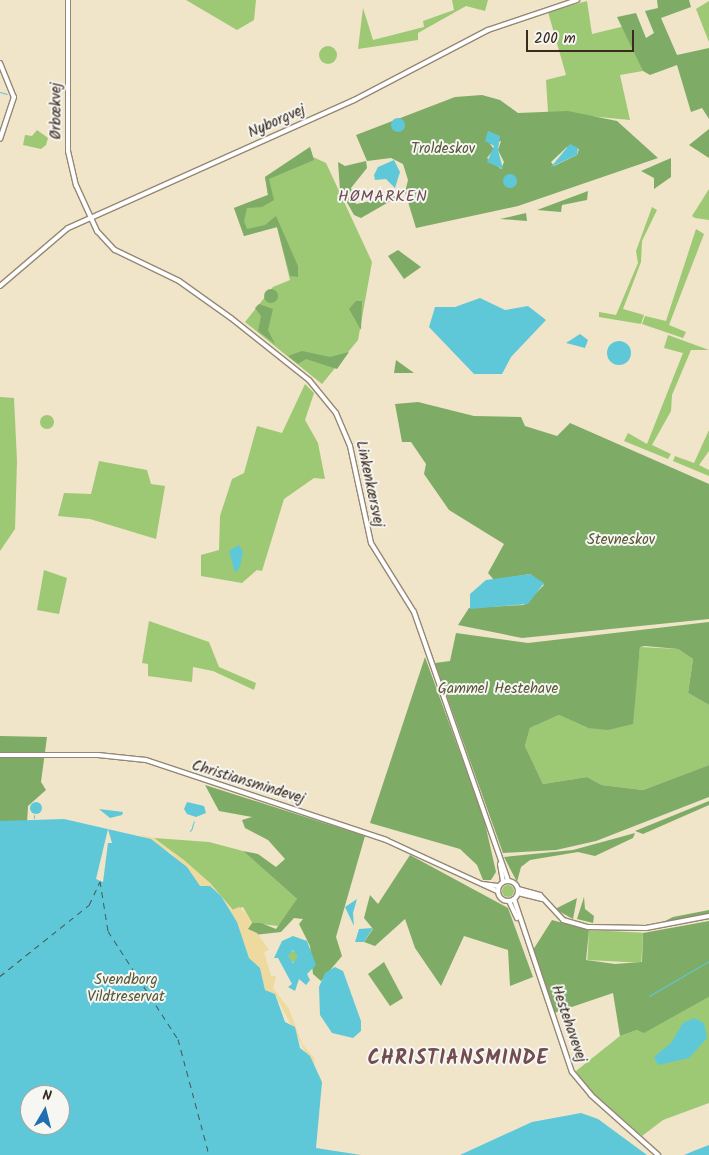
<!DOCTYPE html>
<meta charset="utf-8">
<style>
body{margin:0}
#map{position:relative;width:709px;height:1155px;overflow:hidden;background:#f0e4c9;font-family:Kalam,sans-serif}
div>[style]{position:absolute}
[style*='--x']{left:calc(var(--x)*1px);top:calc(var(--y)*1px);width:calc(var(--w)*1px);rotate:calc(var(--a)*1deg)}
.green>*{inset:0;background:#9dc874;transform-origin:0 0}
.round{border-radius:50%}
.forest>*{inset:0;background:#7eac66}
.sand>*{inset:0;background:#eeda9e}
.water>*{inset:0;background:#5ec8d9}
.pier>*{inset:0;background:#f0e4c9}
.stream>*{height:1px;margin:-0.5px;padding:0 0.5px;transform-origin:0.5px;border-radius:0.5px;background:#5ec8d9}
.ferry>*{height:1px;margin-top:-0.5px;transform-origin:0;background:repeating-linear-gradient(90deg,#465956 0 6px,transparent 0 11px)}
.roads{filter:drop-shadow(1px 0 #968774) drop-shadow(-1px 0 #968774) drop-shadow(0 1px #968774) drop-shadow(0 -1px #968774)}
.minor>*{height:4px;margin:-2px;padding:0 2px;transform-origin:2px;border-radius:2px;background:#fff}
.minor>.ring{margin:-2px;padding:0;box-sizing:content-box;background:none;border:4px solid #fff;border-radius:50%}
span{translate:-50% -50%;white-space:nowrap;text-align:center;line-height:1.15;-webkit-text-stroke:4px #f6f6f2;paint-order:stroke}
.street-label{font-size:15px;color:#3b2a1e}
.park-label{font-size:15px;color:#585938}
.neighbourhood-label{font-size:16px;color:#724c51;letter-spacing:1px}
.district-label{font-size:20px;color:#724c51;font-weight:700;letter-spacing:1px}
.north{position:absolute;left:20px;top:1085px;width:50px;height:50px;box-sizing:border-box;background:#f6f6f2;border:1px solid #aba49d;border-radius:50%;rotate:8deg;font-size:14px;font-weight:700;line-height:20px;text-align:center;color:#3b2a1e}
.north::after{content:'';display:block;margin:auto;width:18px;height:22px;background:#1f6fb2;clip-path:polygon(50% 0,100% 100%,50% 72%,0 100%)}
.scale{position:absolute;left:526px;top:30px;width:108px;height:22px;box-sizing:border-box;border:2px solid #3b2a1e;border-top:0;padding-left:6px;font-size:15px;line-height:18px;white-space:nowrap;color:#3b2a1e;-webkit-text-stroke:4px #f6f6f2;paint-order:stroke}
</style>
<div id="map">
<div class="green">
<i style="clip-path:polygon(186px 0,256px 0,254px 20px,237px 30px)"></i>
<i style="clip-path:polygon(452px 0,488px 0,485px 11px,466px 6px,418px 33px,418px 40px,358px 49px,363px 8px,373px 40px,424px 27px,423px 21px,454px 10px)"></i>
<i style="clip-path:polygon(587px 1px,592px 34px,625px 26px,643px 71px,620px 75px,630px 120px,548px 112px,546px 80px,566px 75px,548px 12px)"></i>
<i style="clip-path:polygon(709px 1px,709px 42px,696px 9px)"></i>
<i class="round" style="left:319px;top:46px;width:18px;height:18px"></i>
<i style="clip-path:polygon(37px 130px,48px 138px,46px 145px,41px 149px,23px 145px,25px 135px,32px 136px)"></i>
<i style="clip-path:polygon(310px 147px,313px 157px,326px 163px,372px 262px,358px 340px,322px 384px,245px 322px,273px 287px,290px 280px,277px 227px,244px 236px,234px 208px,268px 195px,265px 177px)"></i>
<i style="clip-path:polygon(709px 189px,709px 220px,695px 218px,692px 216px)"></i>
<i style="clip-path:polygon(652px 207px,657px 210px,642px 241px,641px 262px,623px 309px,644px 315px,641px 324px,599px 317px,599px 312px,616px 315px,638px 263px,636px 251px)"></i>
<i style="clip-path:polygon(696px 229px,704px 234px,669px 325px,686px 332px,683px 338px,642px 324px,645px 316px,666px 321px)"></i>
<i style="clip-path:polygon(668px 335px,709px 350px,691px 350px,672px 395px,671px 411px,652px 445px,671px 454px,668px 459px,624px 441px,628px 433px,647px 444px,683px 353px,664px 348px)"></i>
<i style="clip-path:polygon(305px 384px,314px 393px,305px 420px,318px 443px,325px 479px,314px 478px,284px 499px,262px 571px,257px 570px,242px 583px,201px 576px,201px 555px,219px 550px,220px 516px,232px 479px,244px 473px,257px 426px,282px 433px)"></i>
<i style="clip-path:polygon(0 397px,14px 398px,17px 461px,15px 529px,0 551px)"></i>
<i class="round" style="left:40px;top:415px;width:14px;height:14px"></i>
<i style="clip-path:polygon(709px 430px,709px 451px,699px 465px,709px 470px,709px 476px,673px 461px,675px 456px,694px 463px)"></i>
<i style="clip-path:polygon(99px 461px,147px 470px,151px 484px,165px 486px,156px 539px,90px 519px,58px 516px,64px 493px,91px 494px)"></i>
<i style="clip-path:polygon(44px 570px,67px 578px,59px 614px,37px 610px)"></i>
<i style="clip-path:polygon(149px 621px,209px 642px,219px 667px,256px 683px,254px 690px,213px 671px,193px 667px,192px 682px,148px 676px,148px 664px,142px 663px)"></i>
<i style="clip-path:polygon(640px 647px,678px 649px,693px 659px,688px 693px,709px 705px,709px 765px,643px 790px,602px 785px,587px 777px,543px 784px,525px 746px,530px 728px,559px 715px,588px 728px,632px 724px)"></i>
<i style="clip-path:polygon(154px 838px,209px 842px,243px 851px,297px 899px,294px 908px,278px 926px,252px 923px,243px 907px,233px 910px,210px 883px)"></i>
<i class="round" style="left:502px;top:885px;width:12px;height:12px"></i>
<i style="left:589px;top:930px;width:54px;height:30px;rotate:3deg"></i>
<i class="round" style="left:287.5px;top:950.5px;width:11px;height:11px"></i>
<i style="clip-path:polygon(709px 997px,709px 1103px,663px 1120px,642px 1136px,585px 1086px,576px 1071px,620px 1036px,637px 1030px,645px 1032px)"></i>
</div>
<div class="forest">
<i style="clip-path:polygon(657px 0,689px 0,691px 7px,661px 18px,677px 55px,709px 48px,709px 119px,702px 108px,691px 112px,677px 65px,650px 75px,643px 71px,617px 17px,636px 13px,646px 38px,654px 33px,645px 11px,658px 8px)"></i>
<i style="clip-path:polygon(evenodd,482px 95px,500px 100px,518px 113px,568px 111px,617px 121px,658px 158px,518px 206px,416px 228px,405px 192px,408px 180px,403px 164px,391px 158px,367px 161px,356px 135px,455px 97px,482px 95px,501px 141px,498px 150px,504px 162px,501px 169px,487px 158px,494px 149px,490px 144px,501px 141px,482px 95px,567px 147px,579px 149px,577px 155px,554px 166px,551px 162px,567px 147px)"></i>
<i style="clip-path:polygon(709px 129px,709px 158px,689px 145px)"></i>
<i style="clip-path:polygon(310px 147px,314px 160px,269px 179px,274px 200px,262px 207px,247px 208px,244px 221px,247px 229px,265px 225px,276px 216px,298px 266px,298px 277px,290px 276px,277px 227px,244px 236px,234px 208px,268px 195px,265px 177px)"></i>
<i style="clip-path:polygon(671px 158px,671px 177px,654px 189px,654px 178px,641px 171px)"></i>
<i style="clip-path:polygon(366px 161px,367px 168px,351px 188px,356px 204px,401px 195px,361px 218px,354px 215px,340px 190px,338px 162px,345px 166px)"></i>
<i style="clip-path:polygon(588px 191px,587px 200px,562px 205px,561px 212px,537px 210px)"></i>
<i style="clip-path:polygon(526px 213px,527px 221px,500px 219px)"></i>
<i style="clip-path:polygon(398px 250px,421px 267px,404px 279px,388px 256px)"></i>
<i class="round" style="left:264px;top:289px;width:14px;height:14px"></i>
<i style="clip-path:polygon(356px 301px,362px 301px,361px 330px,349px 309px)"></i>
<i style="clip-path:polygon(259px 304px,273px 309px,268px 330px,275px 344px,258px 331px,261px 316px,255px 308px)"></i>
<i style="clip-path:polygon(302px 351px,330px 357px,349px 352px,337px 369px,306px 359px,298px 364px,288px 356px)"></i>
<i style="clip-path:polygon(396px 360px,414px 373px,394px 373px)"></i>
<i style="clip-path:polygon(418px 402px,474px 416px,521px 417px,525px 426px,557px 436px,570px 423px,709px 484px,709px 619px,522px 638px,458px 625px,469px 608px,524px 605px,544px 585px,530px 574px,494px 580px,488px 573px,504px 544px,449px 510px,424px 474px,426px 464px,411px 442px,402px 442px,395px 404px)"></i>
<i style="clip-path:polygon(709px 622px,709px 705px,688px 693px,693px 659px,678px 649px,645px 646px,640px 647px,633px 724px,608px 730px,588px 728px,559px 715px,530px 728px,525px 746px,543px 784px,587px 777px,602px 785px,643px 790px,709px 765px,709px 797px,596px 841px,556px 850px,503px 853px,435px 663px,450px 661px,456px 633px,528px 643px)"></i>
<i style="clip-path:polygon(425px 657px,484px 819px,496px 872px,491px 880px,483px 880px,477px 865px,460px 849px,370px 823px)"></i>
<i style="clip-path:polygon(0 736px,47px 737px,41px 782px,46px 790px,28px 806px,27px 823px,0 821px)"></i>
<i style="clip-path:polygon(205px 785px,365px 836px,336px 937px,342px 956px,321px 981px,313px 974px,310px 946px,299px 924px,303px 919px,294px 918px,281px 932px,253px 935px,247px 929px,252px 923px,261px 923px,276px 929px,297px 899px,243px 851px,258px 854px,276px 867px,285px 859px,268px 840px,245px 828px,242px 820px,252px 817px,219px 811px)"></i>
<i style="clip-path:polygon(709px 801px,709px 805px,643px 834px,635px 831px)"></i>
<i style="clip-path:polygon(635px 833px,633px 838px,595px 856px,578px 852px,530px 860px,521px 867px,517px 882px,504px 857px,573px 850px)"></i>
<i style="clip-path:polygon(410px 855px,508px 908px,533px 977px,510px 986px,508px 950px,464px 936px,441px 986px,415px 948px,405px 919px,375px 946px,364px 942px,373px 929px,364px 918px,370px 895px,378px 904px)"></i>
<i style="clip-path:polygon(584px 897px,585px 909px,594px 916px,593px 923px,577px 919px)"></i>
<i style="clip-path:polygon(577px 898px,573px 919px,555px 909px)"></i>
<i style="clip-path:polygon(709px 910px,709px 914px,661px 923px,673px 917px)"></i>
<i style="clip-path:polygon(552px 920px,589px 930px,586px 960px,615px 964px,642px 962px,643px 933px,709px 921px,709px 997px,644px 1033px,637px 1030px,620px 1036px,613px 993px,554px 1013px,533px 950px)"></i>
<i style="clip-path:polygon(384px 962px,403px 998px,390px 1006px,368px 974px)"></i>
</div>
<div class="sand">
<i style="clip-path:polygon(140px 835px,154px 838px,184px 860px,210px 883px,232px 910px,239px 907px,247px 914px,252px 923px,248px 929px,257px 933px,269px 950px,264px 952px,271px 976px,276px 976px,273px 988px,289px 1009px,302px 1044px,314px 1058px,315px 1071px,275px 994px,265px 990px,260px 968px,249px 958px,221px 896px,200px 886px,171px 853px)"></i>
</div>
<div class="water">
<i class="round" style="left:391px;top:118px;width:14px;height:14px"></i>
<i style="clip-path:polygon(488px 131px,500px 136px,498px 150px,503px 169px,487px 162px,494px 146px,485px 141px)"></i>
<i style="clip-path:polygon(570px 144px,578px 148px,577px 155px,551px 167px)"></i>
<i style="clip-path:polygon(394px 160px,400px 172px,395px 188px,386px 179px,375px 180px,374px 175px,378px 167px)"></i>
<i class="round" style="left:503px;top:174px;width:14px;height:14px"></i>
<i style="clip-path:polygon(480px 298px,505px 310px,528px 306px,546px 320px,511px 357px,502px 374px,474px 374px,429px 327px,435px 307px,455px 307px)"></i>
<i style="clip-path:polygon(580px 334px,588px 340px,585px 348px,566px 343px)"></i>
<i class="round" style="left:607px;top:341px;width:24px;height:24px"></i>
<i style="clip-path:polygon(239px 545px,243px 552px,240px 567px,235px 573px,229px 551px)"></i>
<i style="clip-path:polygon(530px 574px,544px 583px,528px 604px,470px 609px,470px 594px,486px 580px)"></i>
<i style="clip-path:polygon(187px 802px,204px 806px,206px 813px,196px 817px,187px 814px,184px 809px)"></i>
<i class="round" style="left:30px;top:802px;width:12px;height:12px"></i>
<i style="clip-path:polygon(99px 809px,123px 812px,122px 815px,110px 818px)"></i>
<i style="clip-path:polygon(evenodd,64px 819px,151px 839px,187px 867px,200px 886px,210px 886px,221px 896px,237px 922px,249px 958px,260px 968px,265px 990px,275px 994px,285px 1022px,295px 1027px,300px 1048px,310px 1056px,322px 1082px,316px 1148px,361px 1155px,0 1155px,0 821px,64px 819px,30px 1095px,60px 1095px,60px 1125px,30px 1125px,30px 1095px)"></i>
<i style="clip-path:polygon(357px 899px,353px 913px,354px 926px,345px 907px)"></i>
<i style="clip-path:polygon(373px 928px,364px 942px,355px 942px,359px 929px)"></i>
<i style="clip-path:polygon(evenodd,293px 936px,307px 941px,316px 965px,307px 974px,310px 980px,306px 985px,299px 979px,295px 991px,288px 987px,292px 984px,278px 958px,274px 958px,282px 941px,293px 936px,293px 950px,298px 957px,293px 963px,288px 956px,293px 950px)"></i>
<i style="clip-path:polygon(335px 967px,343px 971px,361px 1021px,361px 1031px,353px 1038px,332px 1033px,320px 1015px,319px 987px,325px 973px)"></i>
<i style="clip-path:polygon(694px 1018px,704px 1023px,707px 1038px,689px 1058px,658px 1065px,654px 1057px,671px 1043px,683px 1023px)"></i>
<i style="clip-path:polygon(581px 1113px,598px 1119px,647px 1155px,460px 1155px,532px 1122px)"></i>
<i style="clip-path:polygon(709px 1145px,709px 1155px,684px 1155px,696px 1150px)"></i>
</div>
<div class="pier">
<i style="clip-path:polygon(108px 829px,112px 843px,108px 843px,103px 882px,96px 879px)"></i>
</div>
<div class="stream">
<i style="--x:0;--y:92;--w:7;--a:16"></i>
<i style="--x:34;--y:818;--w:3;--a:-90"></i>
<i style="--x:192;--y:827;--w:6;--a:-72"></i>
<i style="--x:190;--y:831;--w:4;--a:-56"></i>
<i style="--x:649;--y:996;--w:69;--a:-30.3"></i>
</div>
<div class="ferry">
<i style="--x:0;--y:976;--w:114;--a:-38.6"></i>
<i style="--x:89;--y:905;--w:26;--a:-65"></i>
<i style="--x:100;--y:881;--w:51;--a:80.9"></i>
<i style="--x:108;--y:931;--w:129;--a:57.1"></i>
<i style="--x:178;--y:1039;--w:120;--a:75"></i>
</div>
<div class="roads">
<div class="minor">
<i style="--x:68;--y:0;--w:151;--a:90"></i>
<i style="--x:68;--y:151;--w:35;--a:77"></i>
<i style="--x:76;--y:185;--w:51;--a:65.5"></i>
<i style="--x:97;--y:231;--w:26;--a:47"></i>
<i style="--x:115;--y:250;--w:71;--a:25.8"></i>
<i style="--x:179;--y:281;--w:64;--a:35.4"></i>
<i style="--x:231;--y:318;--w:100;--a:38.5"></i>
<i style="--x:309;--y:380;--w:43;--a:50.7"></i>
<i style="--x:336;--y:413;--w:36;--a:67"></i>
<i style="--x:350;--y:446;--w:99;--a:77.8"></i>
<i style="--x:371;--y:543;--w:81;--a:58.1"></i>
<i style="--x:414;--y:612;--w:284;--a:70.7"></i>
<i style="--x:0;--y:63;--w:37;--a:68"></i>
<i style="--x:14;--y:97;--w:44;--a:108.4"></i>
<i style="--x:0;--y:286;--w:89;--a:-40.5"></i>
<i style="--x:68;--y:228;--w:313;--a:-24.1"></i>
<i style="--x:354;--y:100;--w:151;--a:-27.6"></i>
<i style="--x:488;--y:30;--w:94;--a:-18.6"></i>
<i style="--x:0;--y:755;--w:98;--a:0"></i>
<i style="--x:98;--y:755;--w:48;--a:5.9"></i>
<i style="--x:146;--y:760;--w:253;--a:18.4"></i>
<i style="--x:386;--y:840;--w:122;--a:24.7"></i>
<i style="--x:500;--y:864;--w:17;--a:80"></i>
<i class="ring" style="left:498px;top:881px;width:16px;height:16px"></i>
<i style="--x:482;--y:884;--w:16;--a:7"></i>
<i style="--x:518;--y:889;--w:23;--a:15"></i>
<i style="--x:540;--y:895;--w:34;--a:47"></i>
<i style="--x:563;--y:920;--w:26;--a:16"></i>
<i style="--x:588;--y:927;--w:58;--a:1"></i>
<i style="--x:646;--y:928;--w:64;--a:-10.8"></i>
<i style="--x:518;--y:893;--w:25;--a:14"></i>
<i style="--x:514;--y:899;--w:182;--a:71.5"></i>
<i style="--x:572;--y:1072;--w:30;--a:50"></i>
<i style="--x:591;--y:1095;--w:90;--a:41.8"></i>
<i style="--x:509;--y:901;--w:19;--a:65"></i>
</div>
</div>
<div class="street-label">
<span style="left:57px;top:111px;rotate:-90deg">Ørbækvej</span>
<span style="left:277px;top:122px;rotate:-24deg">Nyborgvej</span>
<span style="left:369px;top:484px;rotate:78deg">Linkenkærsvej</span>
<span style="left:248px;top:783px;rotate:17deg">Christiansmindevej</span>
<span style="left:568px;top:1024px;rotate:71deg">Hestehavevej</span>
</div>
<div class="park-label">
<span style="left:443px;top:150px">Troldeskov</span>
<span style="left:621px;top:541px">Stevneskov</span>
<span style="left:498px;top:690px">Gammel Hestehave</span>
<span style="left:126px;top:989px">Svendborg<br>Vildtreservat</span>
</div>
<div class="neighbourhood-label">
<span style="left:383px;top:197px">HØMARKEN</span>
</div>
<div class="district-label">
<span style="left:458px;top:1059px">CHRISTIANSMINDE</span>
</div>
<div class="north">N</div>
<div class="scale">200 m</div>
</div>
